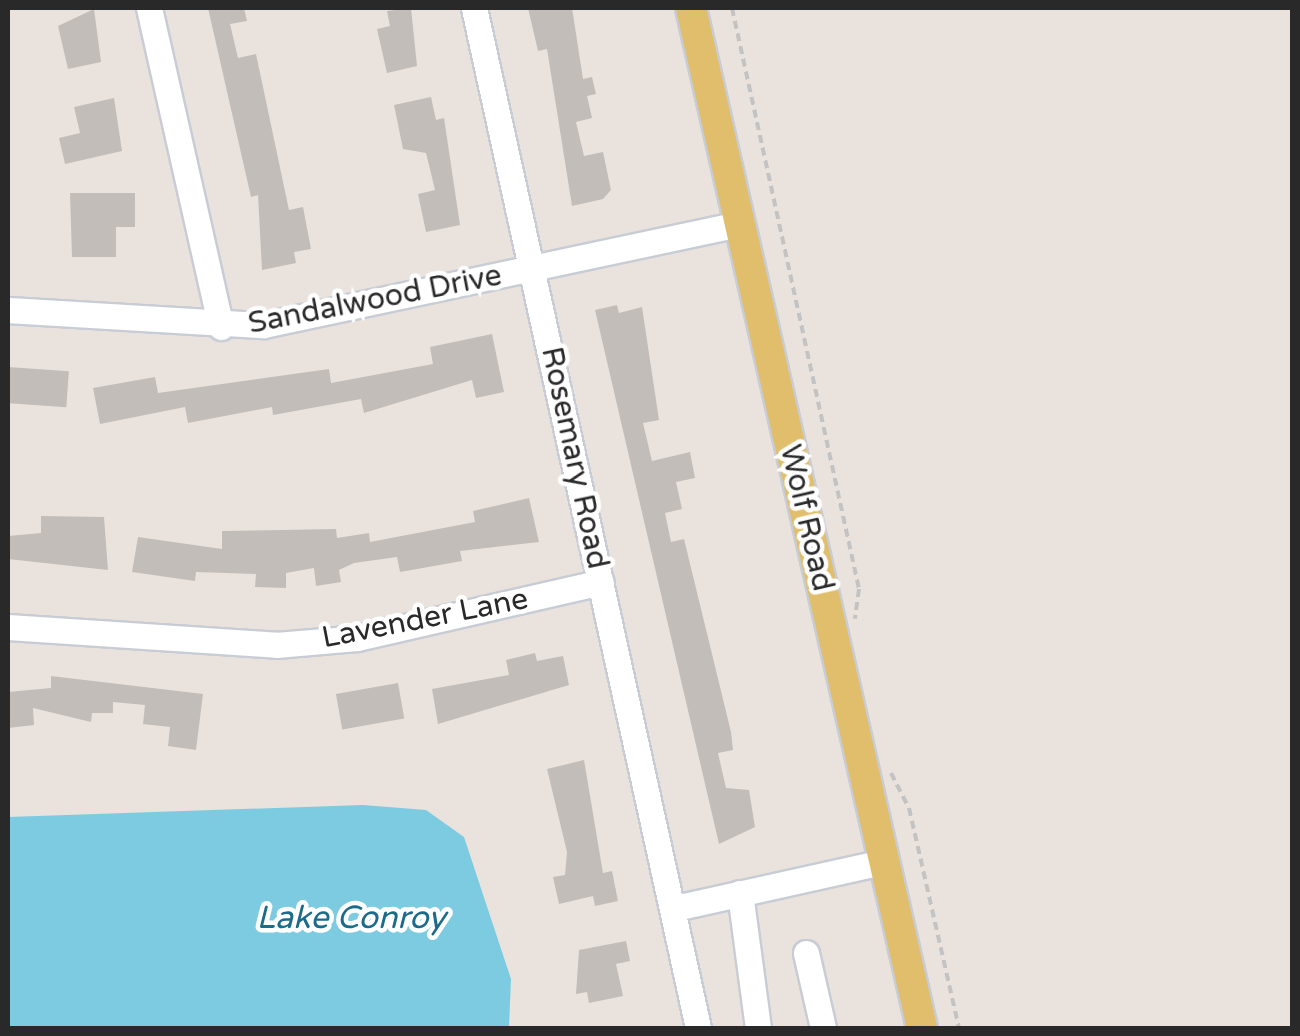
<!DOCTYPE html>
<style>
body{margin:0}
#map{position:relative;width:1300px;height:1036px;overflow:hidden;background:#eae3dd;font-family:"Varela Round",sans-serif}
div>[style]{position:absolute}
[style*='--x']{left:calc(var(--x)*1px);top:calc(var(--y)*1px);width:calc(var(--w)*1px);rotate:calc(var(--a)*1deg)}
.water>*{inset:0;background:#7ccbe0}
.building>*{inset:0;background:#c2bdb9;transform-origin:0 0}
.path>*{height:4px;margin-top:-2px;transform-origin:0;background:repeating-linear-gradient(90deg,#c3c3c3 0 8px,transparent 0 13px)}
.roads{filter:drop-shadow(2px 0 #c8ccd5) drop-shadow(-2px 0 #c8ccd5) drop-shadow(0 2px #c8ccd5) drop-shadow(0 -2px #c8ccd5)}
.minor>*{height:25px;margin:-12.5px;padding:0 12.5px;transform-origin:12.5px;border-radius:12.5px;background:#fff}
.major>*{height:30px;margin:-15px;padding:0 15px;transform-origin:15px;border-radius:15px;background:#e0be6c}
span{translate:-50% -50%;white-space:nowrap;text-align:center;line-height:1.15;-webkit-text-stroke:9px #fff;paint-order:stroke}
.street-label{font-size:30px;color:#292929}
.water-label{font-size:32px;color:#1d6b8a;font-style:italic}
.frame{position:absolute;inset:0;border:10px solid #292929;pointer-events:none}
</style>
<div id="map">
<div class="water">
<i style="clip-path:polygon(363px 805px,426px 810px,464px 837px,511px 979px,509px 1028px,8px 1028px,8px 817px)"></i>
</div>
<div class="building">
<i style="clip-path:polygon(208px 8px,244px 8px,247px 21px,230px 24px,238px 58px,256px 54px,289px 210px,303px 207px,311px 249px,294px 252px,296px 263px,262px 270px,258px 195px,251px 197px)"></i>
<i style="clip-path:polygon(411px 8px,417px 66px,387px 73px,377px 29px,390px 26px,387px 11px)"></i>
<i style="clip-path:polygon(528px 8px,572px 8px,583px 79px,592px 77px,596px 94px,587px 96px,592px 118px,576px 122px,584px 156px,603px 152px,611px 190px,603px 199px,572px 206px,547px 49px,538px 51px)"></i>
<i style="clip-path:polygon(94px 9px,101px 62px,68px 69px,58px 26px)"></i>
<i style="clip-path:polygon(431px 97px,436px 120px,444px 118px,460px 225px,426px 232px,418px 194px,435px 190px,426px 153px,403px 149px,394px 105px)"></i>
<i style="clip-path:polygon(114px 98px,122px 151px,65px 164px,59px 138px,80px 133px,74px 107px)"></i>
<i style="clip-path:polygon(70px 193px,135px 193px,135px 227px,116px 227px,116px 257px,72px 257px)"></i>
<i style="clip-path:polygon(617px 305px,619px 313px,642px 307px,659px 420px,643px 423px,652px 461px,690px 452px,695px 478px,676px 482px,682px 509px,665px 513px,671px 542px,684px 539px,731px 732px,733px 750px,718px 753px,726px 788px,749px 790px,755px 827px,719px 844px,595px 310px)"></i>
<i style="clip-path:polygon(492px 334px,504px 392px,476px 398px,472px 380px,364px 413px,361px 399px,273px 415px,272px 407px,188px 423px,185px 407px,100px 424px,93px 388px,155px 377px,158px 393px,329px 369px,331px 383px,433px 364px,430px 347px)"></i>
<i style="left:8px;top:367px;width:61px;height:36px;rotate:4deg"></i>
<i style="clip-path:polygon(529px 498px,539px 542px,460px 551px,462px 561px,400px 572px,397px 557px,354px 563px,339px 570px,341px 582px,316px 586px,314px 568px,286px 573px,286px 588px,255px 587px,256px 574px,196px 572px,195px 581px,132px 572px,138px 537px,222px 549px,222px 531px,336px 529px,337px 538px,369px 533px,370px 542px,475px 522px,473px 511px)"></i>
<i style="clip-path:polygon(41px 516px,104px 517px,108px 570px,8px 559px,8px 536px,41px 533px)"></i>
<i style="clip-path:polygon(535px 653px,537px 661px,563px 656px,569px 685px,438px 724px,432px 689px,509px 675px,506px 660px)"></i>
<i style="clip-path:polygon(51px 676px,203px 694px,196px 750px,168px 746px,170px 727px,143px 724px,145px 705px,113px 702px,113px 713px,92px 713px,91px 722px,33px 708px,34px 725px,8px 728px,8px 692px,51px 688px)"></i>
<i style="left:398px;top:683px;width:36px;height:63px;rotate:80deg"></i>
<i style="clip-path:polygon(584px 760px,603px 873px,612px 871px,618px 901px,595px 906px,593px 896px,559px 904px,553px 877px,565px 875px,567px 852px,547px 769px)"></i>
<i style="clip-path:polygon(626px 941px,630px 961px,616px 964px,623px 996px,589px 1003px,587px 992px,576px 994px,579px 950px)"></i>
</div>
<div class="path">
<i style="--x:732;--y:8;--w:595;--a:77.67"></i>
<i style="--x:859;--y:589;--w:30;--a:98"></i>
<i style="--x:891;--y:773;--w:39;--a:63"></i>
<i style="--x:909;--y:808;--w:226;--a:77.2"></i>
</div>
<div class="roads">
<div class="minor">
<i style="--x:149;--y:8;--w:327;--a:77.3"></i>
<i style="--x:474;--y:8;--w:1044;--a:77.61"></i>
<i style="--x:8;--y:310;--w:256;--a:3.4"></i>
<i style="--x:264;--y:325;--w:485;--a:-12"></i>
<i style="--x:8;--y:627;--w:269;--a:3.8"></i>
<i style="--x:276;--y:645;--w:81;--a:-4.9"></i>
<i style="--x:357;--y:638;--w:250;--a:-12.9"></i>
<i style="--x:740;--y:893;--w:136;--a:82.4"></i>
<i style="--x:675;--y:908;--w:213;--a:-12.5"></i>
<i style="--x:806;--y:953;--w:77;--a:77.2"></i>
</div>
<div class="major">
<i style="--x:691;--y:8;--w:1046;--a:77.24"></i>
</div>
</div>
<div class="street-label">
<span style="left:375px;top:300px;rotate:-11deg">Sandalwood Drive</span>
<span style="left:574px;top:458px;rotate:78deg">Rosemary Road</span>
<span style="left:806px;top:518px;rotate:77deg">Wolf Road</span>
<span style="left:425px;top:619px;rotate:-11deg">Lavender Lane</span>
</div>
<div class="water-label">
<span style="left:351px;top:918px">Lake Conroy</span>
</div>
<div class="frame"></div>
</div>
